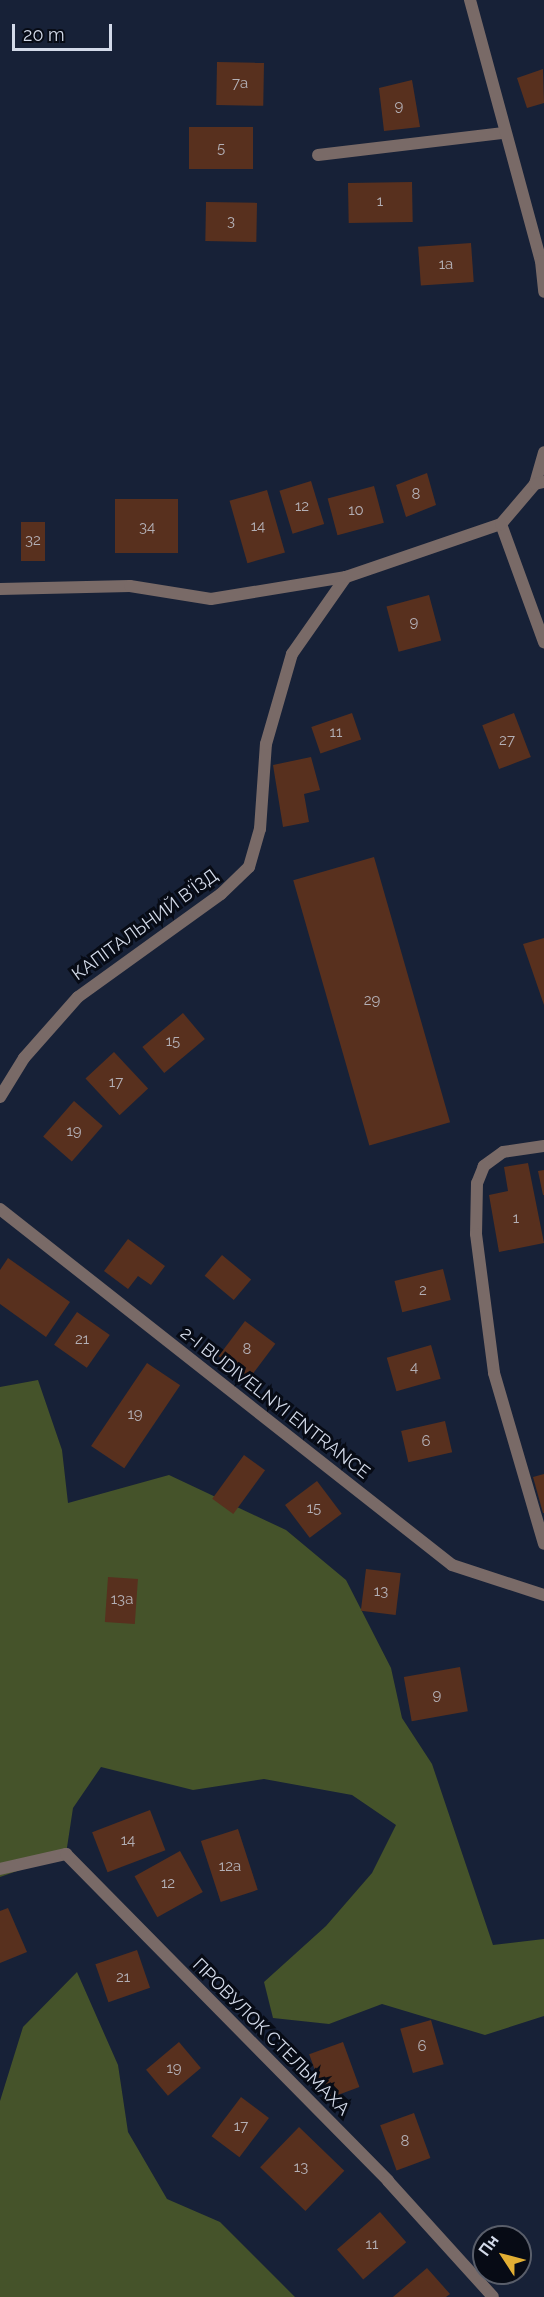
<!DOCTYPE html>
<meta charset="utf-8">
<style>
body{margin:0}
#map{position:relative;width:544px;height:2297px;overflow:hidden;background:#172137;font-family:Raleway,sans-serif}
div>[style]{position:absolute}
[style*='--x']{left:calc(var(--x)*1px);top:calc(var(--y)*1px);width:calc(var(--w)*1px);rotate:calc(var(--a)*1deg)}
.forest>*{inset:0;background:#45532a}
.building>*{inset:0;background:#58301e;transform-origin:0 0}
.service>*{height:12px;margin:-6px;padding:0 6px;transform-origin:6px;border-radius:6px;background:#796a67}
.minor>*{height:12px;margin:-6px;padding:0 6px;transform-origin:6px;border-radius:6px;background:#796a67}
span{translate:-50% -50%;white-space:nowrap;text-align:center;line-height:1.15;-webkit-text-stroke:6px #070b15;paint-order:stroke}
.number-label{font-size:15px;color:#b4b0b6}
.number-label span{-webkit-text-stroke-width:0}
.street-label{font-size:18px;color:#d3dae9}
.north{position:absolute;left:472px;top:2225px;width:60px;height:60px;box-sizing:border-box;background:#070b15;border:2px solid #595e6a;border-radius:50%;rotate:306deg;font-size:16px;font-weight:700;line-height:24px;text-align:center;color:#d3dae9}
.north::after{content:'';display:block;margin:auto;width:21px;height:27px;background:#e2af34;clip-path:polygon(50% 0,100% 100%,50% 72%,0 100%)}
.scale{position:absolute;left:12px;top:24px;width:100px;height:27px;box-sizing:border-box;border:3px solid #d3dae9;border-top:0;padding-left:8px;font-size:18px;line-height:21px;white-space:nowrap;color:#d3dae9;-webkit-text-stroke:4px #070b15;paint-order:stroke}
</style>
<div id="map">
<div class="forest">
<i style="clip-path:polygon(38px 1380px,62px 1450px,68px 1503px,169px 1475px,286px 1530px,346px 1580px,391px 1668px,402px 1718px,432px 1764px,493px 1945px,544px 1939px,544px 2016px,485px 2035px,382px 2004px,329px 2024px,273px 2018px,264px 1982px,326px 1926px,372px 1873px,396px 1825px,352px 1795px,264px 1779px,193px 1790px,101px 1767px,73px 1808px,66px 1854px,0 1877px,0 1387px)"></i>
<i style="clip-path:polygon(77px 1972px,118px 2065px,128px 2132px,167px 2199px,220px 2222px,295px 2297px,0 2297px,0 2101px,23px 2027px)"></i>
</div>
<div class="building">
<i style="left:217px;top:62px;width:47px;height:43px;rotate:1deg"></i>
<i style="clip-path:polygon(543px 69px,544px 103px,527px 108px,517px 78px)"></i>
<i style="clip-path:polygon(412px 80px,420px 127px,384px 131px,379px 88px)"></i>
<i style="left:253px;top:127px;width:42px;height:64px;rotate:90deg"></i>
<i style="left:412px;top:182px;width:40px;height:64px;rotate:89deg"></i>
<i style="left:206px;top:202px;width:51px;height:39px;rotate:1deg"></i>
<i style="left:471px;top:243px;width:39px;height:53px;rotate:86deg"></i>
<i style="clip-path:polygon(427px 473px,436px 505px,406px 517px,396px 485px)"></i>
<i style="left:311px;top:481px;width:45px;height:33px;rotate:73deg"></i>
<i style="left:374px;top:486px;width:38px;height:48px;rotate:75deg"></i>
<i style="left:267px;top:490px;width:65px;height:39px;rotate:74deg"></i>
<i style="left:178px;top:499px;width:54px;height:63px;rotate:90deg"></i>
<i style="left:21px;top:522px;width:24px;height:39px"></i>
<i style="left:429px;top:595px;width:47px;height:44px;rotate:75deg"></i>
<i style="left:352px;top:713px;width:28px;height:43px;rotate:71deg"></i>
<i style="left:514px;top:713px;width:47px;height:34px;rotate:69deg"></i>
<i style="clip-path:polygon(311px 757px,320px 790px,304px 794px,309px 822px,283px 827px,273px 765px)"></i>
<i style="left:374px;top:857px;width:276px;height:84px;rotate:74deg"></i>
<i style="clip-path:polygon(544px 938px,544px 1005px,523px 944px)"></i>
<i style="left:183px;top:1013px;width:34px;height:53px;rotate:50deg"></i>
<i style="left:114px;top:1052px;width:50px;height:39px;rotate:47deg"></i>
<i style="left:74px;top:1101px;width:38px;height:47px;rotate:41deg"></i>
<i style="clip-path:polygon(528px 1163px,544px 1243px,499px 1252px,489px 1195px,508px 1191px,504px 1167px)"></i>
<i style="clip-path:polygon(544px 1170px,544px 1195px,543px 1195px,538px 1171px)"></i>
<i style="clip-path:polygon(128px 1239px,165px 1266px,151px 1285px,138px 1276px,128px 1289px,104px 1271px)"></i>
<i style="left:222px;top:1255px;width:38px;height:27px;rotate:40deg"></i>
<i style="clip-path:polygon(8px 1258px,70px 1302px,46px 1337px,0 1304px,0 1270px)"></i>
<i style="left:443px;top:1269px;width:32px;height:50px;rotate:76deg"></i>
<i style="left:77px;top:1312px;width:40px;height:40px;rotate:35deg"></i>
<i style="left:245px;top:1321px;width:38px;height:44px;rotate:37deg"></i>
<i style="left:431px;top:1345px;width:35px;height:46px;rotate:74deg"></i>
<i style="left:147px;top:1363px;width:40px;height:100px;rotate:34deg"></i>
<i style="left:445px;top:1421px;width:32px;height:45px;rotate:77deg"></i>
<i style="left:244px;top:1455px;width:26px;height:54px;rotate:36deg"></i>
<i style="clip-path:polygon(544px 1474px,544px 1513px,543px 1513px,533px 1477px)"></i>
<i style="left:317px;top:1481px;width:41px;height:40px;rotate:53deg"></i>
<i style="left:366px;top:1569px;width:35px;height:42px;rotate:7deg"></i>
<i style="left:108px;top:1577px;width:30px;height:45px;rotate:4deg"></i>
<i style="left:460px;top:1667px;width:45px;height:57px;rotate:80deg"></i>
<i style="left:150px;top:1810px;width:43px;height:62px;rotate:69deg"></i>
<i style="left:238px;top:1829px;width:64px;height:39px;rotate:72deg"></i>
<i style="left:180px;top:1851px;width:47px;height:52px;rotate:61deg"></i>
<i style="clip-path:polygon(8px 1908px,27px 1952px,0 1963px,0 1911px)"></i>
<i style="left:137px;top:1950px;width:40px;height:44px;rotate:71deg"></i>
<i style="left:431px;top:2020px;width:46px;height:32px;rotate:74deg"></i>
<i style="left:179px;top:2042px;width:34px;height:43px;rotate:50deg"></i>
<i style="left:343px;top:2042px;width:48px;height:36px;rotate:70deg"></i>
<i style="left:241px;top:2097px;width:35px;height:49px;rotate:37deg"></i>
<i style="left:414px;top:2113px;width:48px;height:36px;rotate:70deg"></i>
<i style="left:299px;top:2127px;width:63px;height:56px;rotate:44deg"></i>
<i style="left:380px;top:2212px;width:40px;height:57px;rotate:49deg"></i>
<i style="clip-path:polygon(427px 2268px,450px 2294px,446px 2297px,393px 2297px)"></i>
</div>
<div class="service">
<i style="--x:318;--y:155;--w:185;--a:-6.8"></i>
</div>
<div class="minor">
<i style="--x:470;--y:0;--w:270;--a:74.8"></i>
<i style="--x:541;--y:261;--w:31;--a:84"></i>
<i style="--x:535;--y:484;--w:33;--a:-74"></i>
<i style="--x:501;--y:524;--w:126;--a:70"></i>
<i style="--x:0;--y:589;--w:130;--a:-1.3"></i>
<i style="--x:130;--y:586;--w:82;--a:9.1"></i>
<i style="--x:211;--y:599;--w:137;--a:-9.3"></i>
<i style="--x:0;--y:1097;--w:46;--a:-58.4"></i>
<i style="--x:24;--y:1058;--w:81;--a:-48.5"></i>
<i style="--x:78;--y:997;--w:176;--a:-35.8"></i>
<i style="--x:221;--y:894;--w:39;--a:-44"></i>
<i style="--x:249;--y:867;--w:40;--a:-74"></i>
<i style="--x:260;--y:829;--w:85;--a:-86"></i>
<i style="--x:266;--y:744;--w:94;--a:-73.9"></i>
<i style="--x:292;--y:654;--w:94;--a:-55"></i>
<i style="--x:346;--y:577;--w:164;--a:-18.9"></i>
<i style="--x:501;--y:524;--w:52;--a:-49.6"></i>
<i style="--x:535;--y:484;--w:9;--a:-13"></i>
<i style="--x:544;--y:1146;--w:41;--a:171.7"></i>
<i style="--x:503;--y:1152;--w:24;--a:144"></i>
<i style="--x:484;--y:1166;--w:18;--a:112"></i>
<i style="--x:477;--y:1183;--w:51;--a:91.1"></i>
<i style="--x:476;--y:1234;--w:140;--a:82.6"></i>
<i style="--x:494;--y:1373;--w:178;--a:73.7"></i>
<i style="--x:0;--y:1209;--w:575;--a:38.22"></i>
<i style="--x:452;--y:1565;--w:97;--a:18.1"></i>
<i style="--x:0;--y:1869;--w:68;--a:-12.8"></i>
<i style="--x:66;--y:1854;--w:459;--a:45.4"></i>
<i style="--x:388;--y:2181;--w:156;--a:47.8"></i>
</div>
<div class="number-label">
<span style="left:240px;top:84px">7а</span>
<span style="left:399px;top:107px">9</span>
<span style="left:221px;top:149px">5</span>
<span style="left:380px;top:202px">1</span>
<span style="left:231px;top:222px">3</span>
<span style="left:446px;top:265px">1а</span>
<span style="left:416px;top:495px">8</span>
<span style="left:302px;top:507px">12</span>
<span style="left:356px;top:511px">10</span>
<span style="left:258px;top:527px">14</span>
<span style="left:147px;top:528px">34</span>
<span style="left:33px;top:541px">32</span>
<span style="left:414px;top:623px">9</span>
<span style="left:336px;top:733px">11</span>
<span style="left:507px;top:741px">27</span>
<span style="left:372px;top:1001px">29</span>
<span style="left:173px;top:1042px">15</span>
<span style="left:116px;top:1083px">17</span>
<span style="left:74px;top:1132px">19</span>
<span style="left:516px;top:1219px">1</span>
<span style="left:423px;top:1291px">2</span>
<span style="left:82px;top:1340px">21</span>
<span style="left:247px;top:1350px">8</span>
<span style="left:414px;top:1368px">4</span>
<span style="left:135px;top:1415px">19</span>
<span style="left:426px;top:1442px">6</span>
<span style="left:314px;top:1509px">15</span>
<span style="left:381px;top:1592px">13</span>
<span style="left:122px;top:1600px">13а</span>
<span style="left:437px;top:1696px">9</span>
<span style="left:128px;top:1841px">14</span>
<span style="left:230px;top:1867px">12а</span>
<span style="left:168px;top:1884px">12</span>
<span style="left:123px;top:1978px">21</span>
<span style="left:422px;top:2047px">6</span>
<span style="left:174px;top:2069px">19</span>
<span style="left:241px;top:2127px">17</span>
<span style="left:405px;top:2142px">8</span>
<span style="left:301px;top:2168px">13</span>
<span style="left:372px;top:2245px">11</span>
</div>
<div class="street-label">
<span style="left:145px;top:925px;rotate:-36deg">КАПІТАЛЬНИЙ В'ЇЗД</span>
<span style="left:275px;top:1403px;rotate:38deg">2-I BUDIVELNYI ENTRANCE</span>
<span style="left:271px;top:2037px;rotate:45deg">ПРОВУЛОК СТЕЛЬМАХА</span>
</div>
<div class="north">Пн</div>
<div class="scale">20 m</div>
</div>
